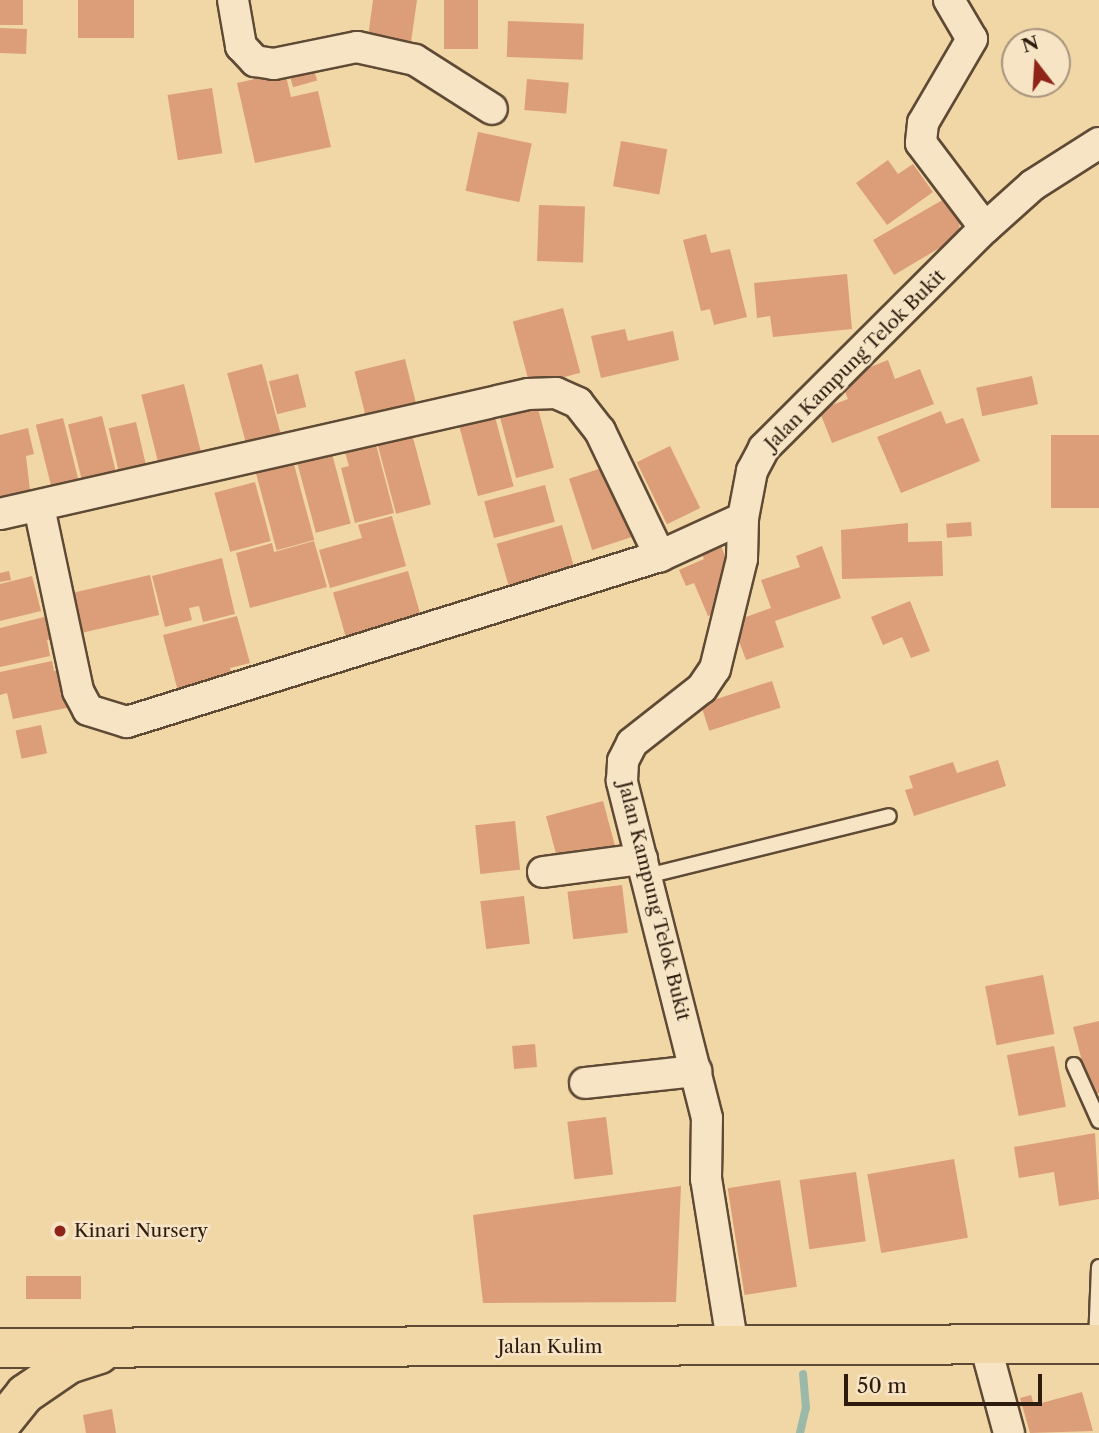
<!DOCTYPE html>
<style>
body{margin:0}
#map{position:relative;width:1099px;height:1433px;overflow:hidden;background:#f1d6a6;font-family:"Libre Caslon Text",serif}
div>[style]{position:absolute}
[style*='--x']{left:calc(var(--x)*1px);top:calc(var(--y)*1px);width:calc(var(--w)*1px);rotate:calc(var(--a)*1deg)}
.stream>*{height:8px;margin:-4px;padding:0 4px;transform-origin:4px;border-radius:4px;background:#9bb9a8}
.building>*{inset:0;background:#dc9e79;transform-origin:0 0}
.roads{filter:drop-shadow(2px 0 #5f4a35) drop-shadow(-2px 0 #5f4a35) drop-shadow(0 2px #5f4a35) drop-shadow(0 -2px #5f4a35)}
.service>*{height:14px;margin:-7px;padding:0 7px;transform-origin:7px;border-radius:7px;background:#f6e4c5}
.minor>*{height:30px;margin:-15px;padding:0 15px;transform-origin:15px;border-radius:15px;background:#f6e4c5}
.primary>*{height:38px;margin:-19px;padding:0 19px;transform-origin:19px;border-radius:19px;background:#f1d6a6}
.dots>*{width:19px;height:19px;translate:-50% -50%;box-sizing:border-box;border:4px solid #f6e4c5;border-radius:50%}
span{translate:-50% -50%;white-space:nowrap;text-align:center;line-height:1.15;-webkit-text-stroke:5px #f6e4c5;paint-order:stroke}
.street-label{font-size:19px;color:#2e1b0f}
.poi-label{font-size:19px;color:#2e1b0f}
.left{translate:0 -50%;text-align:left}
.north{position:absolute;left:1001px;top:28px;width:70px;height:70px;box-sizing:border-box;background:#f6e4c5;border:2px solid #a6947c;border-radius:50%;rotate:343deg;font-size:19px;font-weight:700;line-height:28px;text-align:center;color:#2e1b0f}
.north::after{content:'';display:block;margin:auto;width:24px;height:32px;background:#8f2418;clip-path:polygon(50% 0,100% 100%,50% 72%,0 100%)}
.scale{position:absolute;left:844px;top:1374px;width:198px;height:32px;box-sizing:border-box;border:4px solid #2e1b0f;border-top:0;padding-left:9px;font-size:21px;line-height:24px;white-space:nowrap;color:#2e1b0f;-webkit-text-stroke:5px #f6e4c5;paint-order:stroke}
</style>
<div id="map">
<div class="stream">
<i style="--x:800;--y:1433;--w:26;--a:-77"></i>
<i style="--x:806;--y:1408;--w:34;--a:-95"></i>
</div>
<div class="building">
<i style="left:0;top:0;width:23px;height:25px"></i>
<i style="left:78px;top:0;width:56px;height:38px"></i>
<i style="clip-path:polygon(373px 0,417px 0,411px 42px,368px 37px)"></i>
<i style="left:444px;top:0;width:34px;height:49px"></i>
<i style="left:508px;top:21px;width:76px;height:36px;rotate:2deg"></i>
<i style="left:0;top:28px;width:27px;height:25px;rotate:2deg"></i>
<i style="left:313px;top:66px;width:15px;height:25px;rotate:74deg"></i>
<i style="clip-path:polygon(285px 72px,291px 97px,318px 91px,331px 147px,255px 163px,237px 83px)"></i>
<i style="left:527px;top:79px;width:42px;height:31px;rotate:5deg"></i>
<i style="left:212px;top:88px;width:66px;height:45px;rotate:81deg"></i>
<i style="left:478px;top:132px;width:55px;height:60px;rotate:12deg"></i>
<i style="left:621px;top:141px;width:47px;height:46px;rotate:10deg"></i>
<i style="clip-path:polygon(888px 160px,898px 174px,913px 164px,933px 192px,887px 225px,856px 183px)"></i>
<i style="clip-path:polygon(946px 198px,960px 221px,958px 237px,894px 275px,873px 240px)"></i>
<i style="left:539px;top:205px;width:46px;height:56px;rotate:2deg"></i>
<i style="clip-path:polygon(706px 234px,711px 253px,730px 249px,747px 317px,714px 325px,710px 309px,701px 311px,683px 240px)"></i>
<i style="clip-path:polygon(847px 274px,852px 329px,773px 337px,770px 316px,757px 318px,754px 283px)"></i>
<i style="left:563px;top:308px;width:67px;height:52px;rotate:75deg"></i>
<i style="clip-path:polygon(625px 329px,628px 341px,673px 331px,679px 360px,601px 378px,591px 336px)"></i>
<i style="left:405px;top:359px;width:54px;height:52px;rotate:76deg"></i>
<i style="clip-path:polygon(888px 360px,895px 379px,920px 369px,934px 404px,832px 443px,819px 410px,848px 399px,840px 379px)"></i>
<i style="left:262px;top:364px;width:80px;height:36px;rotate:75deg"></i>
<i style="left:298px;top:374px;width:34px;height:30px;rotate:76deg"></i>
<i style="left:1032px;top:376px;width:29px;height:57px;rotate:78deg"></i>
<i style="left:184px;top:384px;width:76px;height:44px;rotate:76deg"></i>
<i style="left:537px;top:405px;width:65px;height:39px;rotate:75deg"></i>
<i style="clip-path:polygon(941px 411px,946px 424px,963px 418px,980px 461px,901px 493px,877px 437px)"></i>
<i style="left:494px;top:413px;width:76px;height:37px;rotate:75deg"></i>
<i style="left:102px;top:416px;width:59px;height:35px;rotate:76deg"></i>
<i style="left:63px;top:418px;width:67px;height:28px;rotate:76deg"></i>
<i style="left:136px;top:422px;width:49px;height:28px;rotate:77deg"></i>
<i style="clip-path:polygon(28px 428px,34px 454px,26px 456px,31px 499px,0 507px,0 435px)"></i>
<i style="left:412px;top:434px;width:73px;height:36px;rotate:75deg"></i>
<i style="left:1099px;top:435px;width:73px;height:48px;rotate:90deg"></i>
<i style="clip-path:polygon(375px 441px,394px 513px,355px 523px,341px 468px,349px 466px,344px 449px)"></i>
<i style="left:670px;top:446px;width:69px;height:37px;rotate:64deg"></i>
<i style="left:331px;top:450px;width:76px;height:36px;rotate:75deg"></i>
<i style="left:292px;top:457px;width:86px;height:39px;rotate:75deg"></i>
<i style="left:608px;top:466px;width:75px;height:41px;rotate:72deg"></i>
<i style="left:255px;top:482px;width:61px;height:42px;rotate:75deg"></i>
<i style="left:545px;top:485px;width:38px;height:63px;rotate:75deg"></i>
<i style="clip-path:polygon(392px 516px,406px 566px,330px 588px,319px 550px,362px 538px,358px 525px)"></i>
<i style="left:971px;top:522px;width:14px;height:25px;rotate:86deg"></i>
<i style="clip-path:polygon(908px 523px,908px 542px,942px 541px,943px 576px,842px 579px,841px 530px)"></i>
<i style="left:562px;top:525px;width:46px;height:68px;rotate:74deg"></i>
<i style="clip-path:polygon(314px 541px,327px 587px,250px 608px,236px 553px,272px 543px,274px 552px)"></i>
<i style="clip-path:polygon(720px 544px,731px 569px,726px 608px,708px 616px,694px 583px,686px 586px,679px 570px,704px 559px,701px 552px)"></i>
<i style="clip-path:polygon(822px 546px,841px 598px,775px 621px,784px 647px,746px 660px,732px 622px,771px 608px,761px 580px,800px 567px,796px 556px)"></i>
<i style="clip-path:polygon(222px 558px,235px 614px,203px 622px,199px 606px,189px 608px,192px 620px,165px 627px,152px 576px)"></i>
<i style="clip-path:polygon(9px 571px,11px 580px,0 582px,0 573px)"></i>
<i style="left:408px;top:571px;width:54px;height:78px;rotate:74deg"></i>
<i style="left:150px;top:575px;width:41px;height:81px;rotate:77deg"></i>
<i style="clip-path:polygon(32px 576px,41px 611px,0 621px,0 584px)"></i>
<i style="clip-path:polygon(910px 601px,930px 651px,911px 658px,902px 637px,883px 645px,871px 617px)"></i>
<i style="clip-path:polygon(56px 614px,61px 636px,47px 640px,50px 656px,0 667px,0 628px)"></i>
<i style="clip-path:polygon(237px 616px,250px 663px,230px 668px,233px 680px,179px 695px,163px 635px)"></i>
<i style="clip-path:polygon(52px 661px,54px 671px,67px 669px,76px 706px,13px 719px,7px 693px,0 695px,0 672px)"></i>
<i style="left:772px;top:681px;width:28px;height:75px;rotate:72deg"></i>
<i style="left:41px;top:725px;width:29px;height:26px;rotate:78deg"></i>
<i style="clip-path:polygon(998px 760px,1006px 786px,914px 816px,905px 790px,913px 788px,909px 776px,953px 762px,957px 773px)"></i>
<i style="left:603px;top:801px;width:48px;height:59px;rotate:75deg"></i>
<i style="left:515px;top:821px;width:49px;height:40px;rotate:84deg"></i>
<i style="left:622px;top:885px;width:48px;height:55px;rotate:83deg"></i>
<i style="left:524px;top:896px;width:48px;height:44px;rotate:83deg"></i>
<i style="left:1043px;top:975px;width:60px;height:59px;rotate:79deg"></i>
<i style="clip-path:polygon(1099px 1021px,1099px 1093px,1091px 1095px,1073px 1027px)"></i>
<i style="left:535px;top:1044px;width:23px;height:23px;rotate:85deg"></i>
<i style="left:1054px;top:1046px;width:62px;height:48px;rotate:79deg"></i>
<i style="left:606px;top:1117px;width:58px;height:39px;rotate:83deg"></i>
<i style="clip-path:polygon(1095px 1133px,1099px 1199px,1059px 1206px,1054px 1172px,1019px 1178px,1014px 1147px)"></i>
<i style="left:954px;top:1159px;width:80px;height:88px;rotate:80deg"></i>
<i style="left:856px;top:1172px;width:70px;height:57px;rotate:82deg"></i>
<i style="left:780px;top:1180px;width:108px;height:53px;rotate:81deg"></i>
<i style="clip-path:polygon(681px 1186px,676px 1302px,483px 1303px,473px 1215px)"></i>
<i style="left:81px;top:1276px;width:23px;height:55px;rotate:90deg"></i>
<i style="clip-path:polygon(1082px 1392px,1093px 1431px,1030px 1433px,1020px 1398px,1031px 1395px,1034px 1405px)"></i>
<i style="clip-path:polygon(112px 1409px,116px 1433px,86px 1433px,83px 1415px)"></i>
</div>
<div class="roads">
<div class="service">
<i style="--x:647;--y:876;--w:249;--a:-13.9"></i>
<i style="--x:1074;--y:1065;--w:61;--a:65.9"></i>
<i style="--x:1096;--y:1342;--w:75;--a:-87.7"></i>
</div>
<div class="minor">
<i style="--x:233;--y:0;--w:47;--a:80.1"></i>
<i style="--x:241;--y:46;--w:21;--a:47"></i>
<i style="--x:255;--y:61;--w:19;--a:9"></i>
<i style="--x:274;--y:64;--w:85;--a:-11.6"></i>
<i style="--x:357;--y:47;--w:59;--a:12.6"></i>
<i style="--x:415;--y:60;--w:91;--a:32.5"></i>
<i style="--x:949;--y:0;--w:45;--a:59.5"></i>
<i style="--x:972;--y:39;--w:97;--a:120.3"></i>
<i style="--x:923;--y:123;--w:20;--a:96"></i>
<i style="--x:921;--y:143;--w:106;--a:53"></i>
<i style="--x:39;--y:507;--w:188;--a:78"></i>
<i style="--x:78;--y:691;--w:21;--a:62"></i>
<i style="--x:88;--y:710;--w:41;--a:17.1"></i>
<i style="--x:127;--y:722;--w:558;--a:-17.3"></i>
<i style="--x:660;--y:556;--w:91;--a:-24.6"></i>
<i style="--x:0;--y:514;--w:541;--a:-12.8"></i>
<i style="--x:528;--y:394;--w:28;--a:-2"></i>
<i style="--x:556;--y:393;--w:24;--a:24"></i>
<i style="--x:578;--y:403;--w:36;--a:52"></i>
<i style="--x:600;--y:431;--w:139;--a:64.4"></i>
<i style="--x:543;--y:872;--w:100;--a:-7.5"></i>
<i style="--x:585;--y:1083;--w:112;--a:-6.2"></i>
<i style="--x:985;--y:1344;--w:92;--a:74.9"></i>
<i style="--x:733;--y:1347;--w:170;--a:-99.1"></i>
<i style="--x:706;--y:1179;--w:61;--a:-89.1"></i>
<i style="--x:707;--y:1118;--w:348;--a:-104.2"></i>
<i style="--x:622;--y:781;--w:20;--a:-87"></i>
<i style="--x:623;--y:761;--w:20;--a:-63"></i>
<i style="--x:632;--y:743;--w:89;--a:-38.2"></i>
<i style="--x:702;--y:688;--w:23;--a:-56"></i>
<i style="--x:715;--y:669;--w:113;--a:-76.2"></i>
<i style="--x:742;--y:559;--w:41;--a:-88.6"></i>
<i style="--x:743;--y:518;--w:48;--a:-79.2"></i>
<i style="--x:752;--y:471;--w:26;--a:-62"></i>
<i style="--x:764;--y:448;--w:312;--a:-44.9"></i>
<i style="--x:985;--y:228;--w:64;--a:-41.9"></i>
<i style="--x:1033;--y:185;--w:78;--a:-32.5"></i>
</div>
<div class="primary">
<i style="--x:0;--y:1348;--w:1099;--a:-0.21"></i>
<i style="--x:0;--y:1425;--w:40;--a:-51"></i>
<i style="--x:25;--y:1394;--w:53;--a:-34.3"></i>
<i style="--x:69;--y:1364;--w:32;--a:-18"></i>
</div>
</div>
<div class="dots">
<i style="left:60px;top:1231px;background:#8f2418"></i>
</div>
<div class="street-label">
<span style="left:855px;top:360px;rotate:-45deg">Jalan Kampung Telok Bukit</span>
<span style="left:654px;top:901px;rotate:76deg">Jalan Kampung Telok Bukit</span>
<span style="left:550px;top:1347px">Jalan Kulim</span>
</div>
<div class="poi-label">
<span class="left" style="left:74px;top:1231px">Kinari Nursery</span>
</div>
<div class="north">N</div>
<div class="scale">50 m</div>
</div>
